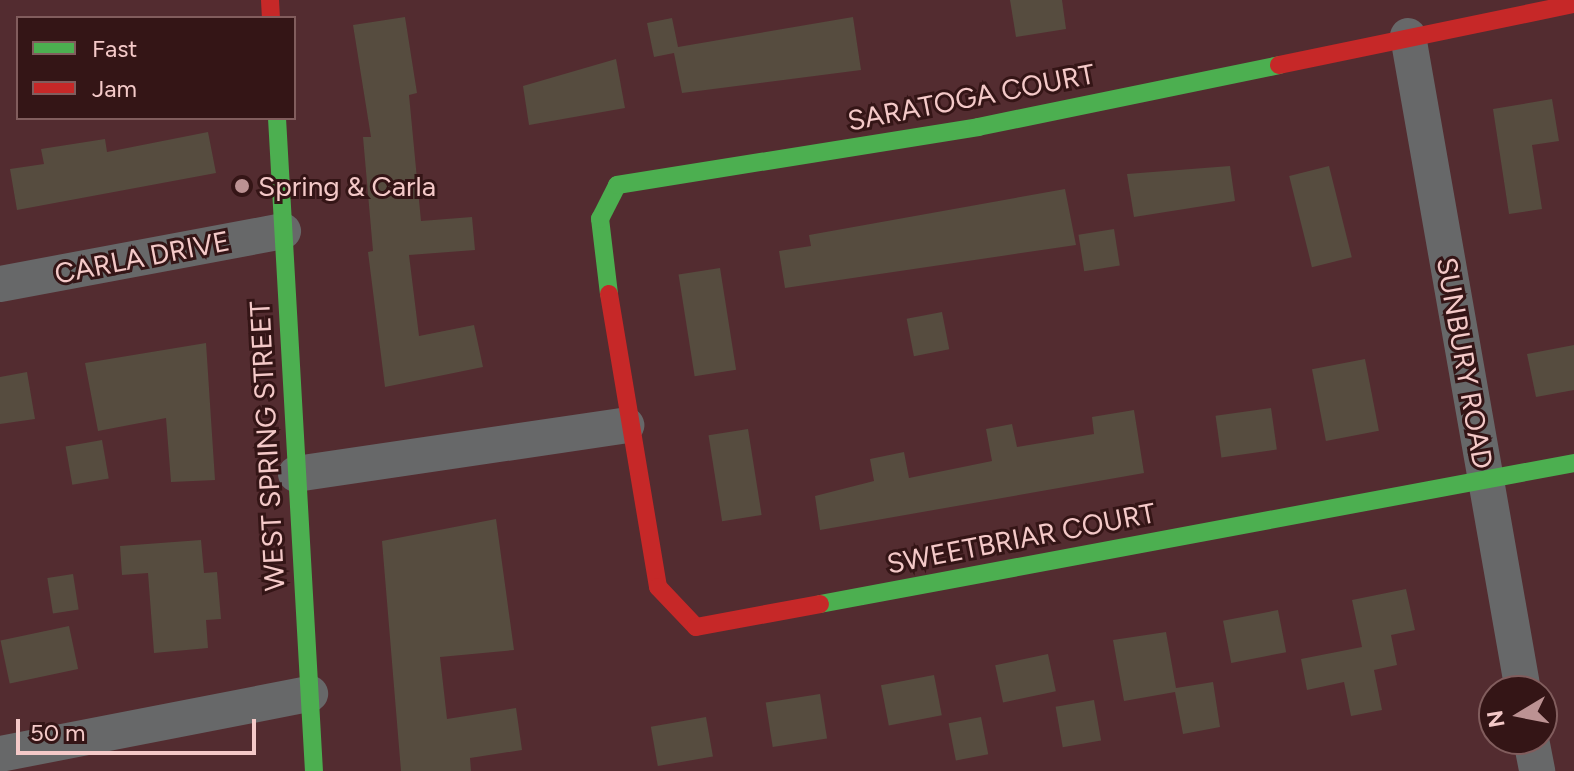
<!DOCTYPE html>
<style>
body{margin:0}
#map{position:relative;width:1574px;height:771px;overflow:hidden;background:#532c30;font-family:Figtree,sans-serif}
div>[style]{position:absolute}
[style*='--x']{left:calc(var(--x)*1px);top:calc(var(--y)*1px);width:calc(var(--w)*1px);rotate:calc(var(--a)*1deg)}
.building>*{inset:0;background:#564c3f;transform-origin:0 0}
.street>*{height:36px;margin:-18px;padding:0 18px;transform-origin:18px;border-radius:18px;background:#676869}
.fast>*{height:18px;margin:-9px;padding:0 9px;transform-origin:9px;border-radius:9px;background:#4caf50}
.jam>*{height:18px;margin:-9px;padding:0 9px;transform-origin:9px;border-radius:9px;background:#c62828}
.dots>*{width:22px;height:22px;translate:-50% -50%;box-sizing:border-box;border:4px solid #341516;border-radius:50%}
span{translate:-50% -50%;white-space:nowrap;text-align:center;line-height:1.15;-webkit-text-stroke:6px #341516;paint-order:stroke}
.street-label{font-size:28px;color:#f4c9c8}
.poi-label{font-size:28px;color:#f4c9c8}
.left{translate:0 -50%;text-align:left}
.legend{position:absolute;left:16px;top:16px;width:280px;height:104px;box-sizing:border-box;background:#341516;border:2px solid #815d5d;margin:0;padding:10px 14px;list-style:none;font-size:24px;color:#f4c9c8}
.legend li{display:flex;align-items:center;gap:16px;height:40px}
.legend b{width:40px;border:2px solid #815d5d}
.north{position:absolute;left:1478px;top:675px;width:80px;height:80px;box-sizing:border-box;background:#341516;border:2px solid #815d5d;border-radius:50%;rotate:260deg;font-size:22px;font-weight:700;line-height:32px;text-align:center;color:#f4c9c8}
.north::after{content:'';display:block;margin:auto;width:28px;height:36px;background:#bc9293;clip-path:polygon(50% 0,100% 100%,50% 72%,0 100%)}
.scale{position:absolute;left:16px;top:719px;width:240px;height:36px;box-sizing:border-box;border:4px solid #f4c9c8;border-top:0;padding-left:10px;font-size:24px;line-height:28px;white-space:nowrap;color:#f4c9c8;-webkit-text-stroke:6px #341516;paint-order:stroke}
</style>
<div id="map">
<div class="building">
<i style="clip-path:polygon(1010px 0,1062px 0,1066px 29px,1016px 37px)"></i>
<i style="clip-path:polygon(405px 17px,417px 93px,409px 95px,421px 221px,472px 217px,475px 250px,409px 255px,419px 336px,474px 325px,483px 367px,385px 387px,368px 252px,373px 251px,363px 137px,371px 137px,353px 25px)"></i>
<i style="clip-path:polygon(853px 17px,861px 70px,682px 93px,674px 53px,654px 57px,647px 23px,672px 18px,678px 47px)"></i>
<i style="clip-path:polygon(616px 59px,625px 108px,529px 125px,523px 86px)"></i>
<i style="clip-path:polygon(1552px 99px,1559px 141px,1532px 145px,1542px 209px,1509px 214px,1493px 109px)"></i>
<i style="clip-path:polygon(208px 132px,216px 173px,17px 210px,10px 169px,44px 164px,41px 149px,105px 139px,107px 152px)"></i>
<i style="clip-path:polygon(1230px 166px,1235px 201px,1134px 217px,1127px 174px)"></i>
<i style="left:1329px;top:166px;width:94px;height:41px;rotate:76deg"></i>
<i style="clip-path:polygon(1065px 189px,1076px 245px,785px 288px,779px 251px,811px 246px,809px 235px)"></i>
<i style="left:1114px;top:229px;width:37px;height:36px;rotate:81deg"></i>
<i style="left:720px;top:268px;width:103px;height:42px;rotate:81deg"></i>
<i style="left:942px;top:312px;width:38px;height:36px;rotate:79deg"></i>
<i style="clip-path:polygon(206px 343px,215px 480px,171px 482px,166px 418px,98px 431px,85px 363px)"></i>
<i style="clip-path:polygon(1574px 345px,1574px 390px,1536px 397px,1527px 354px)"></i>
<i style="left:1365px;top:359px;width:73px;height:54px;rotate:79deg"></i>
<i style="clip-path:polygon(27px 372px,35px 419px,0 424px,0 377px)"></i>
<i style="left:1271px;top:408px;width:42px;height:56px;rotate:82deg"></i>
<i style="clip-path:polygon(1134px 410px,1144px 473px,820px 530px,815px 496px,874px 481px,870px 459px,904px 452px,909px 478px,992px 461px,986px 429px,1012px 424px,1017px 447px,1094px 434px,1092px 417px)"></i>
<i style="left:748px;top:429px;width:87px;height:40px;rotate:81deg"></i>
<i style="left:102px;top:440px;width:39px;height:37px;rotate:80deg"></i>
<i style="clip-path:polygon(496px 519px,514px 650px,440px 657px,447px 719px,516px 708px,522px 750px,470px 758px,471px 771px,401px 771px,382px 541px)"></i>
<i style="clip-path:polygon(201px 540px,204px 573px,217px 572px,221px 619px,206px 620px,208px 648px,154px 653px,148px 573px,122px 575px,120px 546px)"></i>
<i style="left:73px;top:574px;width:36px;height:26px;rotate:81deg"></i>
<i style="clip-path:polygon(1406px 589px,1415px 630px,1391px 635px,1397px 665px,1374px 670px,1382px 710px,1351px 716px,1344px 682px,1307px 690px,1301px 659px,1362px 647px,1352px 600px)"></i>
<i style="left:1278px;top:610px;width:43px;height:56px;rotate:79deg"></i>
<i style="left:69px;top:626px;width:44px;height:70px;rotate:78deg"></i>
<i style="clip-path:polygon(1166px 632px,1176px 688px,1213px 682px,1220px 727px,1183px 734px,1175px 692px,1124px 701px,1113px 640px)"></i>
<i style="left:1048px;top:654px;width:38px;height:54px;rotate:78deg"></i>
<i style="left:934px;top:675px;width:41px;height:54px;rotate:79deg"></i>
<i style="left:820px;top:694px;width:45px;height:55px;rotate:81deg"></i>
<i style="left:1094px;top:700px;width:41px;height:39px;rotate:80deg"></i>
<i style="left:706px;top:717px;width:40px;height:56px;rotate:80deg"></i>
<i style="left:981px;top:717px;width:38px;height:33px;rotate:79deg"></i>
</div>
<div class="street">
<i style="--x:1408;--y:36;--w:665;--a:80.04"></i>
<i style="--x:0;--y:284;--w:288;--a:-10.6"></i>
<i style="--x:296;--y:474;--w:334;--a:-8.4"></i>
<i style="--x:1531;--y:739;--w:33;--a:79"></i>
<i style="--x:0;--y:754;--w:316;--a:-11"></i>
</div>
<div class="fast">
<i style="--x:277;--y:118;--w:654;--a:86.76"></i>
<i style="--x:609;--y:294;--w:76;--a:-96.8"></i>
<i style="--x:600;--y:219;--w:38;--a:-63"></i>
<i style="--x:617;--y:185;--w:366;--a:-9.1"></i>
<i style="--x:978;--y:127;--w:307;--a:-11.6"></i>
<i style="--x:820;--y:604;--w:767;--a:-10.59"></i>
</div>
<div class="jam">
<i style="--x:270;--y:0;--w:18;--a:87"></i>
<i style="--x:1279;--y:65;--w:301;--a:-11.7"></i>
<i style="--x:609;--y:294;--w:297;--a:80.5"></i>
<i style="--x:658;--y:587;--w:55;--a:46.5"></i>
<i style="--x:696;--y:627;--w:126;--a:-10.5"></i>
</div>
<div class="dots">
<i style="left:242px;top:186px;background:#bc9293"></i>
</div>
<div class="street-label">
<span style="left:971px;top:97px;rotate:-11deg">SARATOGA COURT</span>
<span style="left:142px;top:257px;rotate:-11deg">CARLA DRIVE</span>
<span style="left:1465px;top:363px;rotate:80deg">SUNBURY ROAD</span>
<span style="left:267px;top:446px;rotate:-93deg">WEST SPRING STREET</span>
<span style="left:1021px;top:538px;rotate:-11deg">SWEETBRIAR COURT</span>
</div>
<div class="poi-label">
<span class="left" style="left:258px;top:186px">Spring &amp; Carla</span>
</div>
<ul class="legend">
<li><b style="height:10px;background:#4caf50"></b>Fast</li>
<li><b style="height:10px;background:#c62828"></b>Jam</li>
</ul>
<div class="north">N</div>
<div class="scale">50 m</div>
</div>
